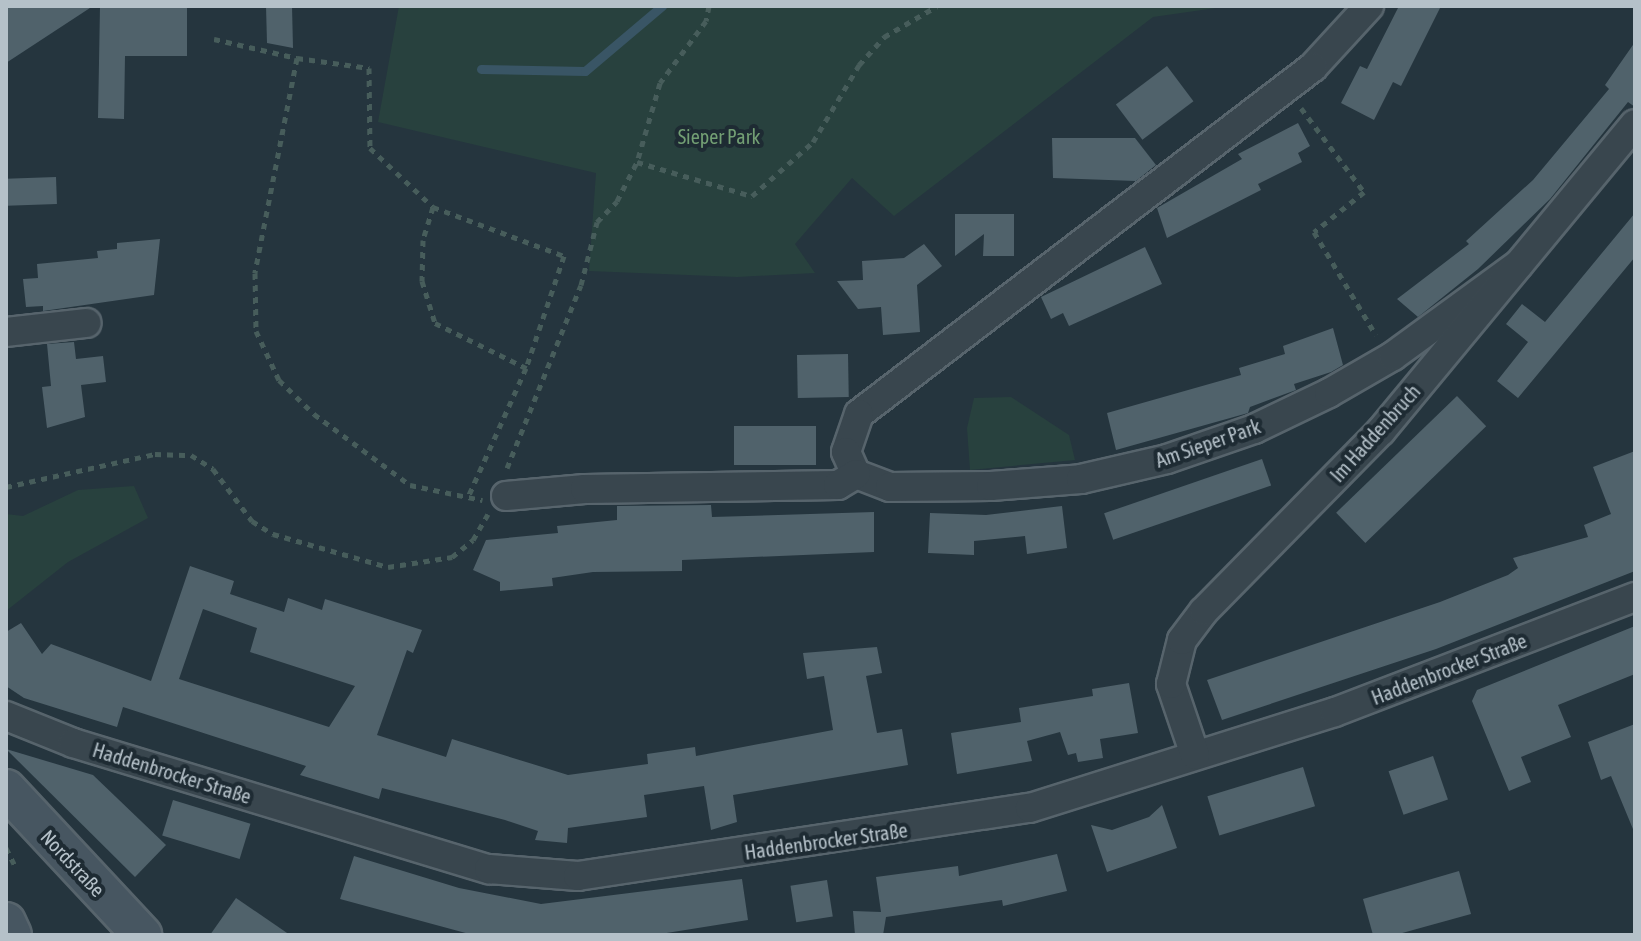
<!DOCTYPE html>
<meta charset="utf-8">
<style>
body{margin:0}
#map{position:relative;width:1641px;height:941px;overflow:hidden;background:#25353e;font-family:"Asap Condensed",sans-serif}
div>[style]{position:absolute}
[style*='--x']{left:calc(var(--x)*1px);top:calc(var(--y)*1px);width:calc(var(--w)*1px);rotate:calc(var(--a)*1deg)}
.green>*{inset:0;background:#28413e}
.stream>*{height:9px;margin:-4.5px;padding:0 4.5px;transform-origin:4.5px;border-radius:4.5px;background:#395565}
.building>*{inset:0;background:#50626b;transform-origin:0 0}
.path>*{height:5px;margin-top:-2.5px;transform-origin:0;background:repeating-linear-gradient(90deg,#475d5b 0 6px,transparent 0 12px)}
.roads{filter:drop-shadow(2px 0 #57646c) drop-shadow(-2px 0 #57646c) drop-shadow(0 2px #57646c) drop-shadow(0 -2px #57646c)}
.street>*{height:28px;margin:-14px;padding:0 14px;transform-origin:14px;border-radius:14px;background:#39464e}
.secondary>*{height:38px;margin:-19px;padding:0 19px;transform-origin:19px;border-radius:19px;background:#475661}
span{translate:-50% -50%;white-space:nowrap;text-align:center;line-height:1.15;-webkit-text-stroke:8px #1e2b33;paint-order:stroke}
.park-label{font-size:20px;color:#739f74}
.street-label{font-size:20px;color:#b5c1c9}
.frame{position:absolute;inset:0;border:8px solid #b5c1c9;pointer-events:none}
</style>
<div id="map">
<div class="green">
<i style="clip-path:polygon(399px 6px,1230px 6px,1153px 17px,894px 216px,852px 178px,795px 244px,815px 273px,737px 277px,589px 271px,596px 173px,378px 122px)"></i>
<i style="clip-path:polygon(1011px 397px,1069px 435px,1075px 460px,970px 470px,967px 428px,974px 398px)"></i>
<i style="clip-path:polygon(134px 486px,148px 518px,68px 562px,6px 611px,6px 514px,23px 516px,78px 490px)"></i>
</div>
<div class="stream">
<i style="--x:481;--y:69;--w:104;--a:1.1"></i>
<i style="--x:585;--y:71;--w:101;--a:-40.2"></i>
</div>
<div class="building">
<i style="clip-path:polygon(6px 6px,93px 6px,6px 63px)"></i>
<i style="clip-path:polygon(100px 6px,187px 6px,187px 56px,125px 56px,124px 119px,98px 118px)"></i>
<i style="clip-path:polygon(266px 6px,292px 6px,293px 48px,267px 43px)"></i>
<i style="clip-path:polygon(1399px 6px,1441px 6px,1401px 86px,1393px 82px,1374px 120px,1341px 103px,1360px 66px,1367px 69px)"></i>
<i style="clip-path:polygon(1635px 42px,1635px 107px,1628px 102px,1550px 199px,1478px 269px,1418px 317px,1397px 299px,1469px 244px,1466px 241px,1533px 180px,1609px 89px,1605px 85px)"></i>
<i style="left:1167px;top:66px;width:44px;height:64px;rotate:53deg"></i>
<i style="clip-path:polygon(1298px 123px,1310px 146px,1298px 153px,1302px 162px,1258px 184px,1261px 190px,1167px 238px,1157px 208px,1242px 159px,1238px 154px)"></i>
<i style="clip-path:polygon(1052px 138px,1135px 138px,1156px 165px,1136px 181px,1053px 178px)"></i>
<i style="left:56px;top:177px;width:27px;height:50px;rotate:88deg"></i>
<i style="clip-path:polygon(1635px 213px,1635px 257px,1518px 398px,1497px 381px,1528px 342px,1506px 324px,1522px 304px,1545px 322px)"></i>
<i style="clip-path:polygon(955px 214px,1014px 214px,1014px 256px,983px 256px,984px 234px,955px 256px)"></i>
<i style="clip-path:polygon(160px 239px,154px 295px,43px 311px,43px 306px,26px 307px,23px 279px,38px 278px,37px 264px,98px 258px,97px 251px,117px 249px,117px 243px)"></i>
<i style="clip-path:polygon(924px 244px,942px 266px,917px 285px,920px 332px,883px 335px,881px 307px,858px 309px,837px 281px,863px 280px,862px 261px,904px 258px)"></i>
<i style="clip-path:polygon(1145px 247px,1162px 284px,1069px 326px,1063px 313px,1051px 319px,1041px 297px)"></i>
<i style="clip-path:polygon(1333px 328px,1343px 365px,1331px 372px,1294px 384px,1296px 390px,1250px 407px,1248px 413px,1116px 450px,1107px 413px,1241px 375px,1239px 368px,1285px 354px,1283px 346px)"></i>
<i style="clip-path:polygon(74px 342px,76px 359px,103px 356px,106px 382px,81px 385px,85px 417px,47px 428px,42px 387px,51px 386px,47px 344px)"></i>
<i style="left:848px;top:354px;width:43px;height:51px;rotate:89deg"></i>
<i style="left:1457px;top:396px;width:42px;height:168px;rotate:46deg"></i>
<i style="left:816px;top:426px;width:39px;height:82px;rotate:90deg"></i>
<i style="clip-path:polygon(1635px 451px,1635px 571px,1436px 649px,1222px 720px,1207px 680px,1440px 602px,1508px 575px,1518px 568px,1513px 558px,1588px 537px,1584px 525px,1611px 514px,1593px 467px)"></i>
<i style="left:1262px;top:459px;width:28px;height:167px;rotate:71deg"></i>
<i style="clip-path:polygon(711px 505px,712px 517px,874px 512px,874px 552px,682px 560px,682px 571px,593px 572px,552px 578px,553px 586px,500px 591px,500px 582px,473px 570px,486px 540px,558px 533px,557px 526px,617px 520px,617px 506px)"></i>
<i style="clip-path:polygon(1062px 506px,1067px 548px,1027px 554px,1025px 536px,974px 541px,974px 555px,928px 553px,930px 513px,986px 515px)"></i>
<i style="clip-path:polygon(evenodd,190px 566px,234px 581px,230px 594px,284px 612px,288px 598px,322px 610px,325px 599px,422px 630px,413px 653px,407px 650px,377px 735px,446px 757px,452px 739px,568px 775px,648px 764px,647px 754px,695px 747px,696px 756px,833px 730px,824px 676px,807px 679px,803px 653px,877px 647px,882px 673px,866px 676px,877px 733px,902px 729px,908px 765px,733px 795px,737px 822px,711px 830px,704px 786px,644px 795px,647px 817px,568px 828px,567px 843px,535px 840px,538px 831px,505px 820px,382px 788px,379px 799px,300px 775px,306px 766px,123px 707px,117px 727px,24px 698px,6px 686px,6px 632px,21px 623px,42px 654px,51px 644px,151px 681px,190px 566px,203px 609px,257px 628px,250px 652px,355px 686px,329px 727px,179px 679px,203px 609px)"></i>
<i style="clip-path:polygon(1635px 626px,1635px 674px,1558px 705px,1571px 737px,1521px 757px,1531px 782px,1509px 791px,1472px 701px,1477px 690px)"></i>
<i style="clip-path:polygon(1129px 683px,1138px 733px,1100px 739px,1103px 758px,1078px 762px,1076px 753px,1068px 755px,1060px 732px,1027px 741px,1032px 761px,957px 774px,951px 733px,1021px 722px,1019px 708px,1093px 696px,1092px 689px)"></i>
<i style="clip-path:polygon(1635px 724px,1635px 834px,1611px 776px,1601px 780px,1588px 742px)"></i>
<i style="clip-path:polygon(6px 749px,93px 775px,166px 845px,135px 877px)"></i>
<i style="left:1433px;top:756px;width:46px;height:47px;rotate:71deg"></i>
<i style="left:1303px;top:767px;width:41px;height:100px;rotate:73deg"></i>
<i style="left:173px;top:800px;width:81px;height:37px;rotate:17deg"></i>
<i style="clip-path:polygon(1162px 805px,1177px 848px,1107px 872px,1091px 825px,1112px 830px,1149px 817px)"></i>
<i style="clip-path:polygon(1057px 854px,1067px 891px,1003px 906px,1002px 900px,886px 917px,883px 935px,855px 935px,853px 911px,881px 912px,876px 877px,958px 866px,959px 876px)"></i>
<i style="clip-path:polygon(354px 856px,459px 888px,541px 904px,742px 879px,748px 920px,654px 935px,473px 935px,340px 899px)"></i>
<i style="clip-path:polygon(1459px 871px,1471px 914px,1395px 935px,1373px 935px,1363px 899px)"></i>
<i style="left:827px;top:880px;width:37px;height:37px;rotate:81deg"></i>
<i style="clip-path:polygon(236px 898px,290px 935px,210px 935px)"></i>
</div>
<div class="path">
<i style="--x:709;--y:6;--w:15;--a:101"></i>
<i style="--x:706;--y:21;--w:77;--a:126.6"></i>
<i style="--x:660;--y:83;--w:82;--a:106.2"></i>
<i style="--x:637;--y:162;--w:120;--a:16.5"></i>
<i style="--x:752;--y:196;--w:81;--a:-41.5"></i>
<i style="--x:813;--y:142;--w:90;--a:-59.1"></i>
<i style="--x:859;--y:65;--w:38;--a:-48"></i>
<i style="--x:884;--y:37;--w:61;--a:-30.3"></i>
<i style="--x:214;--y:39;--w:85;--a:12.9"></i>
<i style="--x:297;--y:58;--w:219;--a:101.1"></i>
<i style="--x:255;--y:273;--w:58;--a:89"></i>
<i style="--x:256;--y:331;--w:54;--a:64.9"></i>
<i style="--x:279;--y:380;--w:49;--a:44.2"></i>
<i style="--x:314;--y:414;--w:119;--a:36.5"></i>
<i style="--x:410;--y:485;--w:74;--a:11.8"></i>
<i style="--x:297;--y:58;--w:73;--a:7.9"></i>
<i style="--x:369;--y:68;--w:80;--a:89.3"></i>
<i style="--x:370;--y:148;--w:86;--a:43.1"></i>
<i style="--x:433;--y:207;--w:140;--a:20.5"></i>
<i style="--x:564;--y:256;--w:118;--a:108.7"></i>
<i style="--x:526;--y:368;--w:141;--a:114.2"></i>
<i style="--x:1301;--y:108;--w:105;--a:53.1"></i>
<i style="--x:1364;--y:192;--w:64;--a:141.3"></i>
<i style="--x:1314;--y:232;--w:120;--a:59"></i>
<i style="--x:433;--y:207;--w:34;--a:107"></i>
<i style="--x:423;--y:240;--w:41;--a:91.4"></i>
<i style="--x:422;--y:281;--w:44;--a:72.8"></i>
<i style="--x:435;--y:323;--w:102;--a:26.3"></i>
<i style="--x:507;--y:468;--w:197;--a:-68"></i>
<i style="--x:581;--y:285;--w:65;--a:-75.7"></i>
<i style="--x:597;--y:222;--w:29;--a:-46"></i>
<i style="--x:617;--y:201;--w:44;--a:-62.9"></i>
<i style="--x:6;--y:487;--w:153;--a:-12.5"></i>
<i style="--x:155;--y:454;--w:36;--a:2"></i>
<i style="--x:191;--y:455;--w:26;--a:32"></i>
<i style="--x:213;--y:469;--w:65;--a:53.1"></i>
<i style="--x:252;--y:521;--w:25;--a:32"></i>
<i style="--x:273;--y:534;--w:120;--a:16"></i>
<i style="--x:388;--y:567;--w:65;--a:-8.9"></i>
<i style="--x:452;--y:557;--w:27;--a:-39"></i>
<i style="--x:473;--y:540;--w:30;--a:-60"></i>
<i style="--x:6;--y:848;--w:18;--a:63"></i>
</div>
<div class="roads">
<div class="street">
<i style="--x:1369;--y:6;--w:83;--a:132.6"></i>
<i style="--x:1313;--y:67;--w:571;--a:142.61"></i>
<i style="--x:859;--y:414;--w:40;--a:108.9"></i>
<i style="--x:846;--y:452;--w:24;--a:66"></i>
<i style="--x:856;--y:474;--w:36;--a:21"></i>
<i style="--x:890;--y:487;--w:101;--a:-0.6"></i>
<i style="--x:991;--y:486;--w:90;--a:-4.4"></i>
<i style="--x:1081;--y:479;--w:88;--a:-13.1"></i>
<i style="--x:1167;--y:459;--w:92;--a:-19"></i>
<i style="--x:1254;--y:429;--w:83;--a:-25.6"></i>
<i style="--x:1329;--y:393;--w:74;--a:-30"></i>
<i style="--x:1393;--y:356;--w:155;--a:-36.1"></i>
<i style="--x:6;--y:332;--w:81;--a:-6.4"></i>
<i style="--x:506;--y:496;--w:79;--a:-5.1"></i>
<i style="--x:585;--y:489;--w:253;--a:-0.9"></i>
<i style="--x:838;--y:485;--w:21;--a:-31"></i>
<i style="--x:6;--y:716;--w:72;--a:21.9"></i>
<i style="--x:73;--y:743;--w:435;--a:16.9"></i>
<i style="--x:489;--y:869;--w:89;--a:4.5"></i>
<i style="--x:578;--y:876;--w:457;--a:-8.6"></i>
<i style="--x:1030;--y:808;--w:320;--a:-17.5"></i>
<i style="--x:1335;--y:712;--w:321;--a:-21"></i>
<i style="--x:1195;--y:755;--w:75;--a:-108.7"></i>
<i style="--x:1171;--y:684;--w:45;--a:-76"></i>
<i style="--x:1182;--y:640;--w:36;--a:-53"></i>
<i style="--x:1204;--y:611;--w:252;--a:-45.5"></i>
<i style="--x:1381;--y:431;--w:398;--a:-50.4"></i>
</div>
<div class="secondary">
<i style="--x:6;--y:789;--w:200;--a:47"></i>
<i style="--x:6;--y:922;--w:14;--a:65"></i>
</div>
</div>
<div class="park-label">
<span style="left:719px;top:136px">Sieper Park</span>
</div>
<div class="street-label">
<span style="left:1375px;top:433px;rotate:-48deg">Im Haddenbruch</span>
<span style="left:1208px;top:443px;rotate:-19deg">Am Sieper Park</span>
<span style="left:1449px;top:669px;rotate:-21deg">Haddenbrocker Straße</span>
<span style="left:172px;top:773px;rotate:17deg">Haddenbrocker Straße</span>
<span style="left:826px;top:841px;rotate:-8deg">Haddenbrocker Straße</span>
<span style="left:73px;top:863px;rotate:47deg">Nordstraße</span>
</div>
<div class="frame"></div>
</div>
